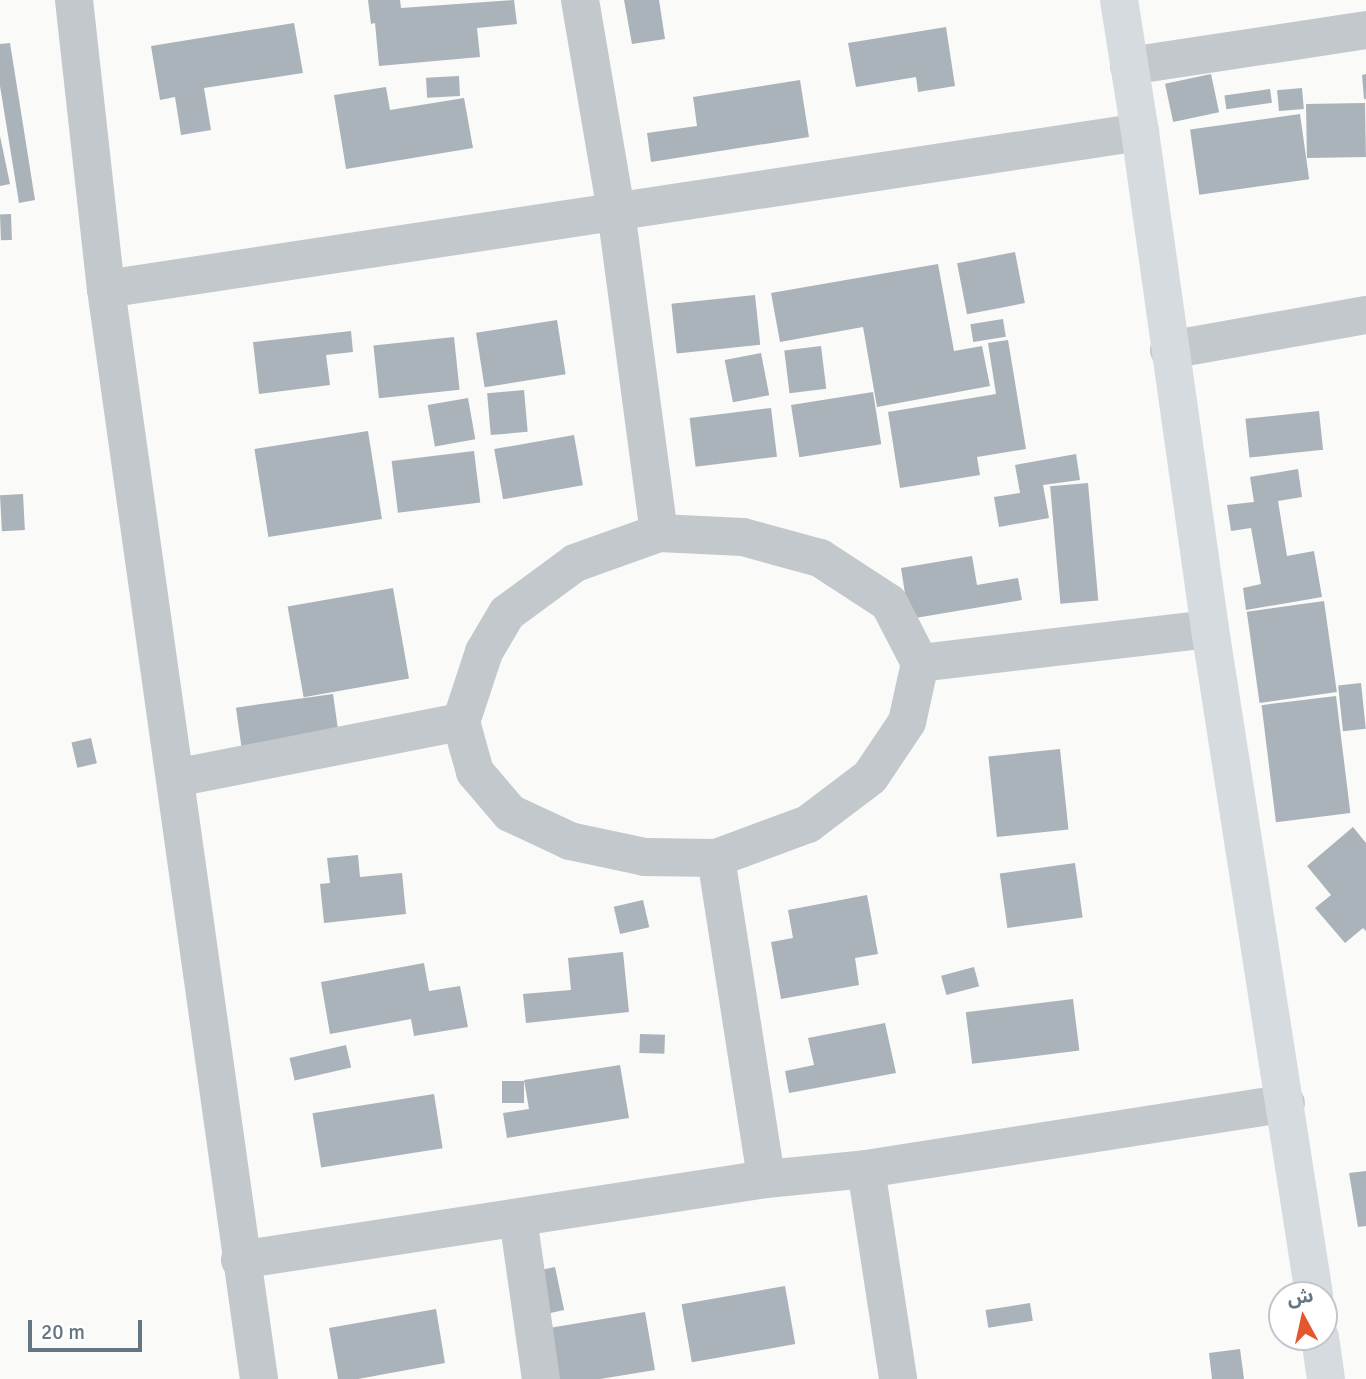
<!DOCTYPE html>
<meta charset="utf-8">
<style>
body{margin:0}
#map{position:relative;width:1366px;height:1379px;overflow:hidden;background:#fafaf8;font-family:Signika,"Noto Sans Arabic",sans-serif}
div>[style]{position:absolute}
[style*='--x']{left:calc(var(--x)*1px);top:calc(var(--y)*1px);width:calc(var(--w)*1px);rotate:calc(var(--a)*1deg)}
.building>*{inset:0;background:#aab3b9;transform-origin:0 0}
.street>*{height:38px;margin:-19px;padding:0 19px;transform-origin:19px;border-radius:19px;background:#c3c8cc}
.secondary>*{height:38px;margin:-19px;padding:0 19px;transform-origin:19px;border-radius:19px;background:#d6dbdf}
span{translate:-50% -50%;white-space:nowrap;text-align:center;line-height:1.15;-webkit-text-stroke:7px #fff;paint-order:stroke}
.north{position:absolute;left:1268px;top:1281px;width:70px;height:70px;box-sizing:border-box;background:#fff;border:2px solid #c1c8cd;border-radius:50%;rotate:352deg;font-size:19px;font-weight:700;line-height:28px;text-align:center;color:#657683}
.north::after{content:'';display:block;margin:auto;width:24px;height:32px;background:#e4572e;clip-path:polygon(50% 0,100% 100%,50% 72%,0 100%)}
.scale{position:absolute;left:28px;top:1320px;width:114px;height:32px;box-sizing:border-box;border:4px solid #657683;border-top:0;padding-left:9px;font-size:21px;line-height:24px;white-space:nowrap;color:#657683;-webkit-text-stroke:5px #fff;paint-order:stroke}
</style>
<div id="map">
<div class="building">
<i style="clip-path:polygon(368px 0,400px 0,401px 8px,514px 0,517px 24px,477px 28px,480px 57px,379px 66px,375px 23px,371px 24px)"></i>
<i style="clip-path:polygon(624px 0,659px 0,665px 39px,632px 44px)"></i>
<i style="clip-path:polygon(294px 23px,303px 73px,204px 88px,211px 130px,181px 135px,175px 97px,160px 100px,151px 46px)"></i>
<i style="clip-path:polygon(946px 27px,955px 86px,918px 92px,916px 77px,856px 87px,848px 43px)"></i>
<i style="clip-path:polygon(10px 43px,35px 200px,19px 203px,0 86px,0 44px)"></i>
<i style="left:1211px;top:74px;width:39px;height:47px;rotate:78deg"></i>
<i style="clip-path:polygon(1366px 74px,1366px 99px,1364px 99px,1362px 75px)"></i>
<i style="left:459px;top:76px;width:20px;height:33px;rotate:87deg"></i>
<i style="clip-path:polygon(800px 80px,809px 137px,651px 162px,647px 133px,697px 126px,693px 97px)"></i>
<i style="clip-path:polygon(386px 87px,390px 110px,464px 98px,473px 148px,346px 169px,334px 95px)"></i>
<i style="left:1302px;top:88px;width:21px;height:25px;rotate:85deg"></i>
<i style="left:1270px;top:89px;width:14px;height:46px;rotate:82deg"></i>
<i style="left:1365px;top:103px;width:54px;height:59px;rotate:89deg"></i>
<i style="left:1300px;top:114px;width:66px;height:111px;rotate:82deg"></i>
<i style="clip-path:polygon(0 136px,10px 184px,0 186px)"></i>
<i style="left:11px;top:214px;width:26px;height:11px;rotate:88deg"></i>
<i style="left:1015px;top:252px;width:52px;height:59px;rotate:79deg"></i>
<i style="clip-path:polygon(938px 264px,954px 351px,982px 346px,990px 386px,877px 407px,863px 327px,780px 342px,771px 293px)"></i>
<i style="left:755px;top:295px;width:50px;height:84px;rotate:84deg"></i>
<i style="left:1003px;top:319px;width:18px;height:33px;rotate:81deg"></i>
<i style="left:557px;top:320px;width:55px;height:82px;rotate:81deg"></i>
<i style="clip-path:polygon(351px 331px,353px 352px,326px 355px,330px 385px,259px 394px,253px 342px)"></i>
<i style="left:454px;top:337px;width:53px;height:81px;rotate:84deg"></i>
<i style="clip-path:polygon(1008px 340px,1026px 449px,977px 457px,980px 475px,900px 488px,888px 412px,996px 394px,988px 343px)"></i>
<i style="left:821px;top:346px;width:43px;height:37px;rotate:83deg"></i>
<i style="left:761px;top:353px;width:43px;height:37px;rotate:79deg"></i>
<i style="left:524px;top:390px;width:42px;height:37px;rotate:85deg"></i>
<i style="left:873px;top:392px;width:53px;height:83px;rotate:81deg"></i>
<i style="left:468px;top:398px;width:42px;height:41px;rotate:80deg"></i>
<i style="left:771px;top:408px;width:49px;height:82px;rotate:83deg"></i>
<i style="left:1319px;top:411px;width:39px;height:74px;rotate:84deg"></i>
<i style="left:368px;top:431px;width:89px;height:115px;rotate:81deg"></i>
<i style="left:574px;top:435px;width:51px;height:81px;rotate:80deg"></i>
<i style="left:474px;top:451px;width:52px;height:83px;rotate:83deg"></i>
<i style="clip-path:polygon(1076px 454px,1080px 480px,1043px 485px,1049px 518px,999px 527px,994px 497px,1020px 493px,1015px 465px)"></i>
<i style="clip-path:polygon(1298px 469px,1302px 497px,1278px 501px,1287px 556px,1314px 551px,1322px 597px,1246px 610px,1243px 588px,1261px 584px,1251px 528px,1231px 531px,1227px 505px,1254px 502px,1250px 477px)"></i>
<i style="left:1088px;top:483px;width:118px;height:38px;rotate:85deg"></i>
<i style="left:23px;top:494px;width:36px;height:23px;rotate:87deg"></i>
<i style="clip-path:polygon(972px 556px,977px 585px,1018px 578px,1022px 600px,909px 619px,901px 568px)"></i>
<i style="left:393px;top:588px;width:92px;height:107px;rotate:80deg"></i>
<i style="left:1324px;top:601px;width:92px;height:78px;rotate:82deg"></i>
<i style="left:1361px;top:683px;width:46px;height:23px;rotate:84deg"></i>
<i style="left:333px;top:694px;width:41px;height:98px;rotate:82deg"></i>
<i style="left:1336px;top:696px;width:118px;height:75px;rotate:83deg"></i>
<i style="left:91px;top:738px;width:26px;height:20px;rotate:77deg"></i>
<i style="left:1060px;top:749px;width:81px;height:72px;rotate:84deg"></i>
<i style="clip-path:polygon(1353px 827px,1366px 843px,1366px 931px,1363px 928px,1345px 943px,1315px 908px,1331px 895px,1307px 866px)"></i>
<i style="clip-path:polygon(358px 855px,360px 877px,402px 873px,406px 914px,324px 923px,320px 884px,330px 883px,327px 858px)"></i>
<i style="left:1075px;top:863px;width:55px;height:76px;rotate:82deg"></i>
<i style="clip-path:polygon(867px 895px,878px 954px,855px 958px,859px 985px,781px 999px,771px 942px,793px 938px,788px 910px)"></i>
<i style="left:643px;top:900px;width:28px;height:30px;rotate:77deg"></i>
<i style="clip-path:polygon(623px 952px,629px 1012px,526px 1023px,523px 994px,571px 990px,568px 958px)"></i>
<i style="clip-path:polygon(424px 963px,429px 991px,460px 986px,468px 1027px,414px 1036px,411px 1019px,330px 1034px,321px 982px)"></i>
<i style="left:974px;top:967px;width:20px;height:34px;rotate:75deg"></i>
<i style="left:1073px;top:999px;width:52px;height:108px;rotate:83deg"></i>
<i style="clip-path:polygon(885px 1023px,896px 1073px,789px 1093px,785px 1071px,814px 1065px,808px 1038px)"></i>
<i style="left:640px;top:1034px;width:25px;height:19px;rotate:2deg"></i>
<i style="left:346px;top:1045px;width:23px;height:58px;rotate:77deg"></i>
<i style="clip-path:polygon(620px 1065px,629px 1118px,507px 1138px,503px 1113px,529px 1109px,524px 1080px)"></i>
<i style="left:502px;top:1081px;width:22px;height:22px"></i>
<i style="left:434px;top:1094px;width:55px;height:123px;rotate:81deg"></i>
<i style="clip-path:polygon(1366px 1171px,1366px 1226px,1358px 1227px,1349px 1173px)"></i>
<i style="left:555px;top:1267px;width:44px;height:21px;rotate:78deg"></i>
<i style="left:785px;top:1286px;width:59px;height:105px;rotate:80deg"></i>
<i style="left:1030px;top:1303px;width:18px;height:45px;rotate:81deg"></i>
<i style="clip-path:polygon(436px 1309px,445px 1363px,358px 1379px,338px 1379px,329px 1328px)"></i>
<i style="clip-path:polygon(645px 1312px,655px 1370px,600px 1379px,552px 1379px,543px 1329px)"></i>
<i style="clip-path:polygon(1240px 1349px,1244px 1379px,1212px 1379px,1209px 1353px)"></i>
</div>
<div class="street">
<i style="--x:74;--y:0;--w:291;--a:83.7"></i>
<i style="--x:106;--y:289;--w:1101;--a:82.01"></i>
<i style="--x:580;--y:0;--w:214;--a:80.3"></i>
<i style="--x:616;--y:211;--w:325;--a:82.4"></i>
<i style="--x:1129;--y:66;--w:240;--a:-8.6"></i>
<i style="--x:106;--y:289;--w:1046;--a:-8.63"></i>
<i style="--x:1169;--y:350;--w:200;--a:-10.1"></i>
<i style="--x:659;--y:533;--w:84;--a:2.7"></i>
<i style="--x:743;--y:537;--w:80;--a:15.3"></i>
<i style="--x:820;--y:558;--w:82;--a:33.1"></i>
<i style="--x:889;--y:603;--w:68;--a:62.7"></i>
<i style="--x:920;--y:663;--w:60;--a:102.4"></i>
<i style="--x:907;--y:722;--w:66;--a:123.9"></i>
<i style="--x:870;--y:777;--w:78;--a:142.8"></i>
<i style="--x:808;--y:824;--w:98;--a:159.7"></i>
<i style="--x:716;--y:858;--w:71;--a:-179.2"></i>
<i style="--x:645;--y:857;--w:77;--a:-168"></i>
<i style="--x:570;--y:841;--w:66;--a:-155"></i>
<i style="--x:510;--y:813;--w:54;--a:-130.5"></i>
<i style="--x:475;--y:772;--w:52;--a:-105.6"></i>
<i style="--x:461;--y:722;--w:74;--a:-71.8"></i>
<i style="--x:484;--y:652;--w:45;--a:-59.5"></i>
<i style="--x:507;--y:613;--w:84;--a:-36.3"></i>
<i style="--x:575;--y:563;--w:89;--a:-19.7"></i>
<i style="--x:920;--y:663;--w:292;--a:-6.7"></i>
<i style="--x:175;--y:778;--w:291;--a:-11.1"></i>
<i style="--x:716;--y:858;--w:325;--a:81.1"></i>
<i style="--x:866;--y:1169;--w:212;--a:81.3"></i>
<i style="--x:518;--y:1218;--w:163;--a:81.9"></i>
<i style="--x:240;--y:1260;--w:532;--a:-8.75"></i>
<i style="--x:766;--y:1179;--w:100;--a:-5.7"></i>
<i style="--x:866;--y:1169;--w:425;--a:-8.9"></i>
</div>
<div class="secondary">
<i style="--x:1119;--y:0;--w:134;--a:81"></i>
<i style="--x:1140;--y:132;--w:502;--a:81.98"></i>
<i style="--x:1210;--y:629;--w:674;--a:81.12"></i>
<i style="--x:1320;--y:1337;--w:42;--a:81.9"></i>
</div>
<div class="north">ش</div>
<div class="scale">20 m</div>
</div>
